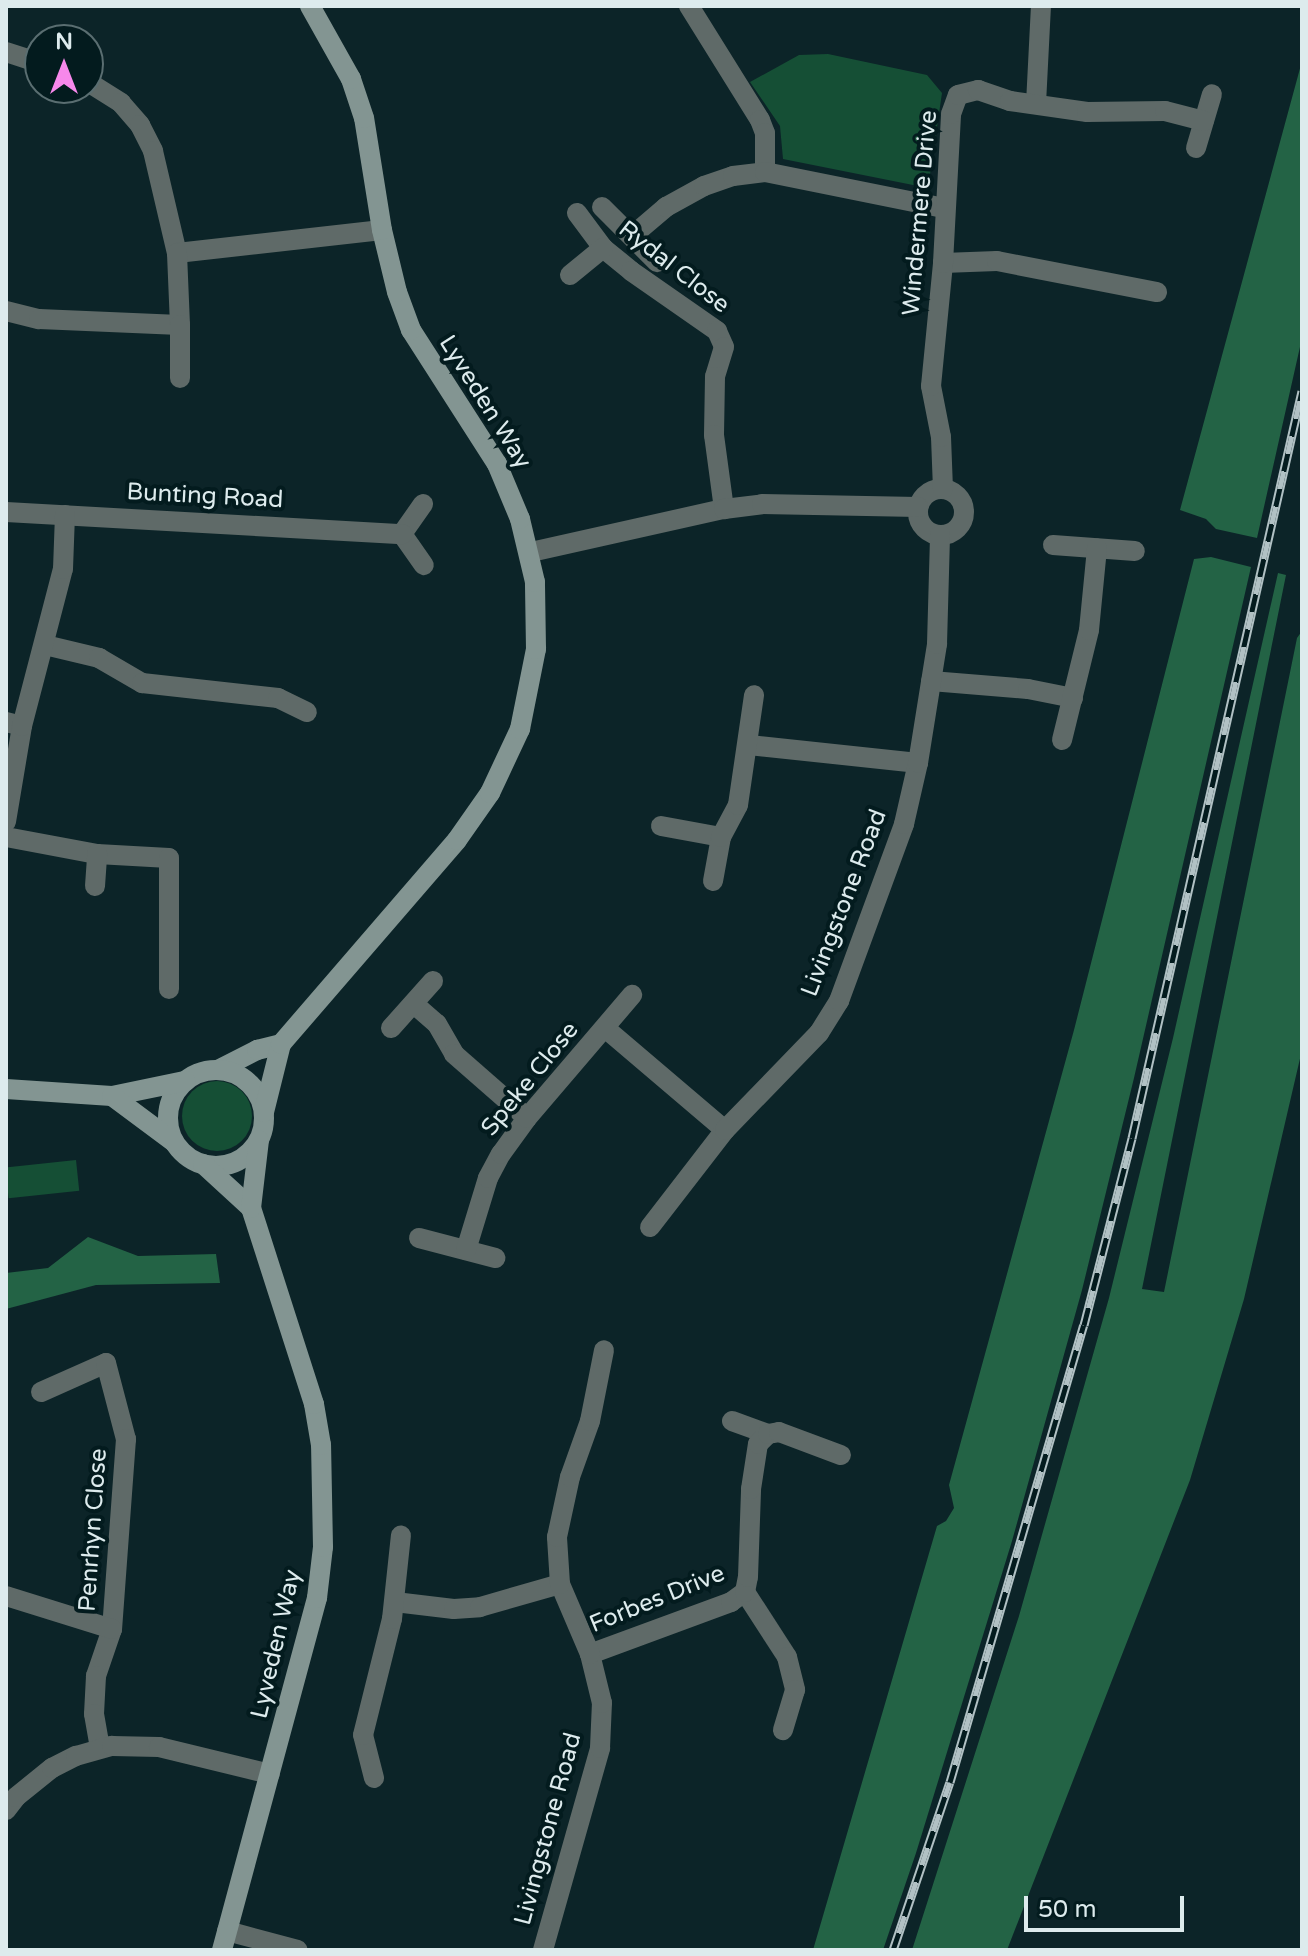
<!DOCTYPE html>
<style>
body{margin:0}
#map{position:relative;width:1308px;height:1956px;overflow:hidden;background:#0c2428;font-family:"Varela Round",sans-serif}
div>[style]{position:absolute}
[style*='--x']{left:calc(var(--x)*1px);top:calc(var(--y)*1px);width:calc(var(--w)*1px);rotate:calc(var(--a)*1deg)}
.green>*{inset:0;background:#154f35;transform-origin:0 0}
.round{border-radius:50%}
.forest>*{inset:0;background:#236345}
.street>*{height:20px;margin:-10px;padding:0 10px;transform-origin:10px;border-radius:10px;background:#5f6a68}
.street>.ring{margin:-10px;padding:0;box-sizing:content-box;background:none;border:20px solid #5f6a68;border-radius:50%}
.secondary>*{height:20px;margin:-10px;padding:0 10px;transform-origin:10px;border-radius:10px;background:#839592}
.secondary>.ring{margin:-10px;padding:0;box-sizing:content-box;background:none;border:20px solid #839592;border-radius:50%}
.rail>*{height:9px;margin-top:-4.5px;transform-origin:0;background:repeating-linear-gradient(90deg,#031b1e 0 18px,#b1c1c4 0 36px);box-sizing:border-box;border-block:2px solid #b1c1c4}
span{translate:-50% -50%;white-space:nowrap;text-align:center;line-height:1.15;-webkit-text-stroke:8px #031b1e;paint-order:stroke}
.street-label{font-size:24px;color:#ddebed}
.frame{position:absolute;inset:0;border:8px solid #ddebed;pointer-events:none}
.north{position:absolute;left:24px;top:24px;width:80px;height:80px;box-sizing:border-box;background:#031b1e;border:2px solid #5a6e71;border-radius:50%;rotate:0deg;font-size:22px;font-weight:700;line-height:32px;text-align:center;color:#ddebed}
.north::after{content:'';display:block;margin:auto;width:28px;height:36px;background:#f788eb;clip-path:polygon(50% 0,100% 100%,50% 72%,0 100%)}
.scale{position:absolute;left:1024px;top:1896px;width:160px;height:36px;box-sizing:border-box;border:4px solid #ddebed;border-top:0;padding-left:10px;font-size:24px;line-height:28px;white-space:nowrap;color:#ddebed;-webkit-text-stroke:6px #031b1e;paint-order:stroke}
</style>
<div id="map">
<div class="green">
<i style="clip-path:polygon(828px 54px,927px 75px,942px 93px,928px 188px,783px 159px,780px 126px,750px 82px,799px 55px)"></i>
<i class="round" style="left:182px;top:1081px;width:70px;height:70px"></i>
<i style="left:76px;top:1160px;width:31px;height:71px;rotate:84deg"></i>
</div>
<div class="forest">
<i style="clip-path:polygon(1302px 61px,1302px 338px,1257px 538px,1216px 529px,1206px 519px,1180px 510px)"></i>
<i style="clip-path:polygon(1211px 557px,1251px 567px,1134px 1078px,1082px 1290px,1012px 1541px,916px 1853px,883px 1950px,813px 1950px,937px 1526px,946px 1521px,954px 1508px,949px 1485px,1074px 1030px,1194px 559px)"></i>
<i style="clip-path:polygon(1278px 573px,1286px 575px,1142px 1289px,1164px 1292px,1297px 638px,1302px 631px,1302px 1050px,1244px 1299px,1190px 1480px,1007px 1950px,912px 1950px,1019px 1616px,1109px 1298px,1173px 1038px)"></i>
<i style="clip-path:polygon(88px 1237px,138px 1256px,216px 1254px,220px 1283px,96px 1285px,6px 1309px,6px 1273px,48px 1268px)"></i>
</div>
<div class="street">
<i style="--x:689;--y:6;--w:134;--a:58.1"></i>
<i style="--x:760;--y:120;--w:14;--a:69"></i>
<i style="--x:765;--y:133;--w:39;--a:90"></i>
<i style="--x:6;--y:52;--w:36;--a:18"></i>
<i style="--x:88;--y:82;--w:39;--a:32"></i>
<i style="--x:121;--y:103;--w:29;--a:49"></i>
<i style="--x:140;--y:125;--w:29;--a:63"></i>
<i style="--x:153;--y:151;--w:105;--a:76.8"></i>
<i style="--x:177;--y:253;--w:206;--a:-6.4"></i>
<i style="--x:1036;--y:104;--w:98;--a:-87.1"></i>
<i style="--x:1196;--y:148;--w:56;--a:-73.5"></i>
<i style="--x:602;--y:207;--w:78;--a:45"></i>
<i style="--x:577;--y:213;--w:44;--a:53.4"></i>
<i style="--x:603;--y:248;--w:36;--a:39"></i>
<i style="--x:631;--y:271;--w:105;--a:34.9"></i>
<i style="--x:717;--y:331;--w:17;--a:66"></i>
<i style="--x:724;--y:347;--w:31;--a:107"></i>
<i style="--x:715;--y:377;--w:58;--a:91"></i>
<i style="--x:714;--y:435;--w:75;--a:82.3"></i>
<i style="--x:632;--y:236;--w:45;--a:-40.5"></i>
<i style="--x:666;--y:207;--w:43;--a:-28.9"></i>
<i style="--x:704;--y:186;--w:31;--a:-19"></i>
<i style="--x:733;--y:176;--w:32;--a:-7"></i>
<i style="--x:765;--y:172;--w:183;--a:11.4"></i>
<i style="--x:943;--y:263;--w:54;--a:-2.1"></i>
<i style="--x:997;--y:261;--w:163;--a:11"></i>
<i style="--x:570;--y:275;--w:43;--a:-39.3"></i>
<i style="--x:6;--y:311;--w:34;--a:14"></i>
<i style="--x:39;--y:319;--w:141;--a:2.4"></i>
<i style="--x:180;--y:325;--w:72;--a:-92.4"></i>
<i style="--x:180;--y:325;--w:53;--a:90"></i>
<i class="ring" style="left:918px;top:489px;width:26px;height:26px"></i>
<i style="--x:943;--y:489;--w:52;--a:-92.2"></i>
<i style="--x:941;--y:437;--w:52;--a:-101.1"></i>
<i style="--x:931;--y:386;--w:124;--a:-84.4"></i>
<i style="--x:943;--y:263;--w:149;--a:-86.9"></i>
<i style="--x:951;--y:114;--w:20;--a:-70"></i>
<i style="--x:958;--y:95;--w:21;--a:-14"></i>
<i style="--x:978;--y:90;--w:34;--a:19"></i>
<i style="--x:1010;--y:101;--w:78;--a:8.1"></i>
<i style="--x:1087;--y:112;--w:78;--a:-0.7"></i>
<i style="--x:1165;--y:111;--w:40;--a:14.4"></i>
<i style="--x:423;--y:504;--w:37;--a:125"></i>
<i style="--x:402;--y:534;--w:38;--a:55"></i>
<i style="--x:6;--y:512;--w:397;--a:3.2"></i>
<i style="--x:1053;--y:545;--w:82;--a:4.2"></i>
<i style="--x:531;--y:552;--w:198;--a:-12.6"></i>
<i style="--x:724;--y:509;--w:38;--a:-7"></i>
<i style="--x:762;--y:504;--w:156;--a:1.1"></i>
<i style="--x:45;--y:645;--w:56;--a:13.5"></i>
<i style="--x:99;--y:658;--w:50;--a:30.2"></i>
<i style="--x:142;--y:683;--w:137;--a:6.3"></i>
<i style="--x:278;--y:698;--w:32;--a:26"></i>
<i style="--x:931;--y:681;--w:97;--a:4.7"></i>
<i style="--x:1028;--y:689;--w:46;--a:11.3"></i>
<i style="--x:6;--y:722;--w:16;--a:14"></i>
<i style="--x:22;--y:726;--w:97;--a:99.5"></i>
<i style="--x:22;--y:726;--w:162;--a:-75.4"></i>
<i style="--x:63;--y:569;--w:54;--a:-87.9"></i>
<i style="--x:1062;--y:740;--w:113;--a:-76.2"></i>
<i style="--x:1089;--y:630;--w:82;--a:-84.4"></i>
<i style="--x:749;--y:745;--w:170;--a:6.1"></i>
<i style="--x:661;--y:826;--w:61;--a:10.4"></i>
<i style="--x:6;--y:837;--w:93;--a:10.6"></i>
<i style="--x:97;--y:854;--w:72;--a:3.2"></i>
<i style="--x:169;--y:858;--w:131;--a:90"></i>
<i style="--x:713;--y:881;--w:45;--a:-79.7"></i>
<i style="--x:721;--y:837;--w:36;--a:-62"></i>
<i style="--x:738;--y:805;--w:111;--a:-81.7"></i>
<i style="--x:95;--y:886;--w:32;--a:-86"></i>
<i style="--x:414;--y:1004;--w:30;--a:41"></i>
<i style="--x:437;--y:1024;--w:34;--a:60"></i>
<i style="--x:454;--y:1054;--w:97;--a:41.2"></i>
<i style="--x:391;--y:1028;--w:63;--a:-48.2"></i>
<i style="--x:605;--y:1028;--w:157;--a:40.4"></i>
<i style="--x:650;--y:1227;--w:123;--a:-52.3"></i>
<i style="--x:725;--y:1130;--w:135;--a:-45.9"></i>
<i style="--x:819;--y:1033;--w:38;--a:-58"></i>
<i style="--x:839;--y:1001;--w:189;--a:-69.8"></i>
<i style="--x:904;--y:824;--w:63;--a:-77.1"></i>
<i style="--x:918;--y:763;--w:121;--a:-80.9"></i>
<i style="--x:937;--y:644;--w:109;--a:-88.4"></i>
<i style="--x:419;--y:1238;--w:79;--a:14.7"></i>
<i style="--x:466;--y:1250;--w:75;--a:-73"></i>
<i style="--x:488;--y:1178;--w:27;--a:-62"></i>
<i style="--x:501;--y:1154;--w:44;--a:-54.2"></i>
<i style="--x:527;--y:1118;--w:162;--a:-49.5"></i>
<i style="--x:41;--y:1392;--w:71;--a:-24"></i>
<i style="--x:106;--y:1363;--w:79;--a:75.3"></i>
<i style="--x:126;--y:1439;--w:191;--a:94.2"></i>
<i style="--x:112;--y:1629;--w:50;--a:108.8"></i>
<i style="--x:96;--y:1676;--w:38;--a:93"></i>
<i style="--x:94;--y:1714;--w:35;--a:80"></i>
<i style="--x:732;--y:1421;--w:38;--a:20"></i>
<i style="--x:745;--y:1592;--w:77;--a:57.1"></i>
<i style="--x:787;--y:1657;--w:34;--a:76"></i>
<i style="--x:795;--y:1690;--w:42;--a:106.7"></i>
<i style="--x:6;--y:1596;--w:111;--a:17.3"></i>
<i style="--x:395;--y:1602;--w:59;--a:6.8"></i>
<i style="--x:454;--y:1609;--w:26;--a:-4"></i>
<i style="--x:480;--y:1607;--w:83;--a:-16"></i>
<i style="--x:590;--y:1654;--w:150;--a:-20.2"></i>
<i style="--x:731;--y:1602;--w:17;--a:-36"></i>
<i style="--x:745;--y:1592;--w:15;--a:-79"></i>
<i style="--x:748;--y:1577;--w:88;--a:-88"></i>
<i style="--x:751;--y:1489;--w:46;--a:-81.2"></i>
<i style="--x:758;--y:1444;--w:14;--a:-45"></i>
<i style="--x:768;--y:1434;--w:11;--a:-10"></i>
<i style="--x:779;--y:1432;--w:66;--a:20.4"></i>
<i style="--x:374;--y:1778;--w:44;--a:-104.3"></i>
<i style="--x:363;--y:1735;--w:120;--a:-76"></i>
<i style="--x:392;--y:1619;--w:84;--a:-83.9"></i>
<i style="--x:6;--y:1810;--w:16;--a:-52"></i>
<i style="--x:16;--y:1797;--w:46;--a:-38.9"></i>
<i style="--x:52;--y:1768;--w:27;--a:-27"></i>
<i style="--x:76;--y:1756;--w:37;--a:-16"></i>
<i style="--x:112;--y:1746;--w:47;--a:1.2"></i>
<i style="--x:159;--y:1747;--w:114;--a:13.7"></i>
<i style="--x:227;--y:1931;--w:73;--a:15"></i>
<i style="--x:543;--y:1950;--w:210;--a:-74.2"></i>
<i style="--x:600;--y:1748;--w:45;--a:-87.5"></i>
<i style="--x:602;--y:1703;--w:50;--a:-103.8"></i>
<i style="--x:590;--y:1654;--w:76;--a:-113.2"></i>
<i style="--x:560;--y:1584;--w:47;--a:-93.7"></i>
<i style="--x:557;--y:1537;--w:61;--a:-77.8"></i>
<i style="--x:570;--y:1477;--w:59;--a:-70.3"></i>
<i style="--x:590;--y:1421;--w:72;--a:-78.8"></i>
</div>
<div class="secondary">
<i style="--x:220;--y:1069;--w:42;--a:-27.2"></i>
<i style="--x:257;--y:1050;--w:25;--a:-14"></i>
<i class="ring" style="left:168px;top:1070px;width:76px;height:76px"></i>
<i style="--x:6;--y:1089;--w:106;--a:3.8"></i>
<i style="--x:112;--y:1096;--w:75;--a:-11.6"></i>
<i style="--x:112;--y:1096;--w:77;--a:36.6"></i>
<i style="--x:264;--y:1112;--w:70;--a:-76"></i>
<i style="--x:281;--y:1044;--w:269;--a:-49.2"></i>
<i style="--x:457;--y:840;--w:57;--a:-54.9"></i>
<i style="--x:490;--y:793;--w:71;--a:-64.9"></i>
<i style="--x:520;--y:729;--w:82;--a:-78.7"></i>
<i style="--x:536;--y:649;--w:67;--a:-90.9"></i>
<i style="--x:535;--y:582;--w:65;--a:-103.4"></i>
<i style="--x:520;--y:519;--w:60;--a:-112.7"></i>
<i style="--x:497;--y:464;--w:159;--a:-122.7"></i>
<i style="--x:411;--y:330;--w:40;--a:-110.2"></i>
<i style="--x:397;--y:292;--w:64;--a:-103.6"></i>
<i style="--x:382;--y:230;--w:113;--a:-99.1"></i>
<i style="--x:364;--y:118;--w:41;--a:-108.4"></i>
<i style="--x:351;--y:79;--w:84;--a:-119.3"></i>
<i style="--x:203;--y:1164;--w:65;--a:42.5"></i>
<i style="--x:222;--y:1950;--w:365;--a:-74.9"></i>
<i style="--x:317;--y:1598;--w:51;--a:-83.3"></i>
<i style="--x:323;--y:1547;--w:102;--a:-91.1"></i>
<i style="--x:321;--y:1445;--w:42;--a:-99.7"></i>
<i style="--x:314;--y:1404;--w:206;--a:-107.8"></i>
<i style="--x:251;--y:1208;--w:68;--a:-83.3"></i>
</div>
<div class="rail">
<i style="--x:893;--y:1950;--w:177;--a:-71.3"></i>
<i style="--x:950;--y:1782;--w:476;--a:-73.7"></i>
<i style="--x:1084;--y:1325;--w:193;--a:-75.6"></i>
<i style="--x:1132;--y:1138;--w:766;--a:-77.18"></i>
</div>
<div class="street-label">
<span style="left:920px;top:213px;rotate:-85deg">Windermere Drive</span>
<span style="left:674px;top:267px;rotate:38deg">Rydal Close</span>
<span style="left:485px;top:402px;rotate:58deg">Lyveden Way</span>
<span style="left:205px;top:496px;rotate:3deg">Bunting Road</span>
<span style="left:844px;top:903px;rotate:-69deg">Livingstone Road</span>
<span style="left:530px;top:1079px;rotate:-51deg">Speke Close</span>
<span style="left:93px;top:1530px;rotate:-86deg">Penrhyn Close</span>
<span style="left:657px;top:1599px;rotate:-22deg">Forbes Drive</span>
<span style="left:276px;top:1644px;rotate:-77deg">Lyveden Way</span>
<span style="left:548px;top:1829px;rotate:-75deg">Livingstone Road</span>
</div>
<div class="frame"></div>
<div class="north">N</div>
<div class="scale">50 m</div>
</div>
